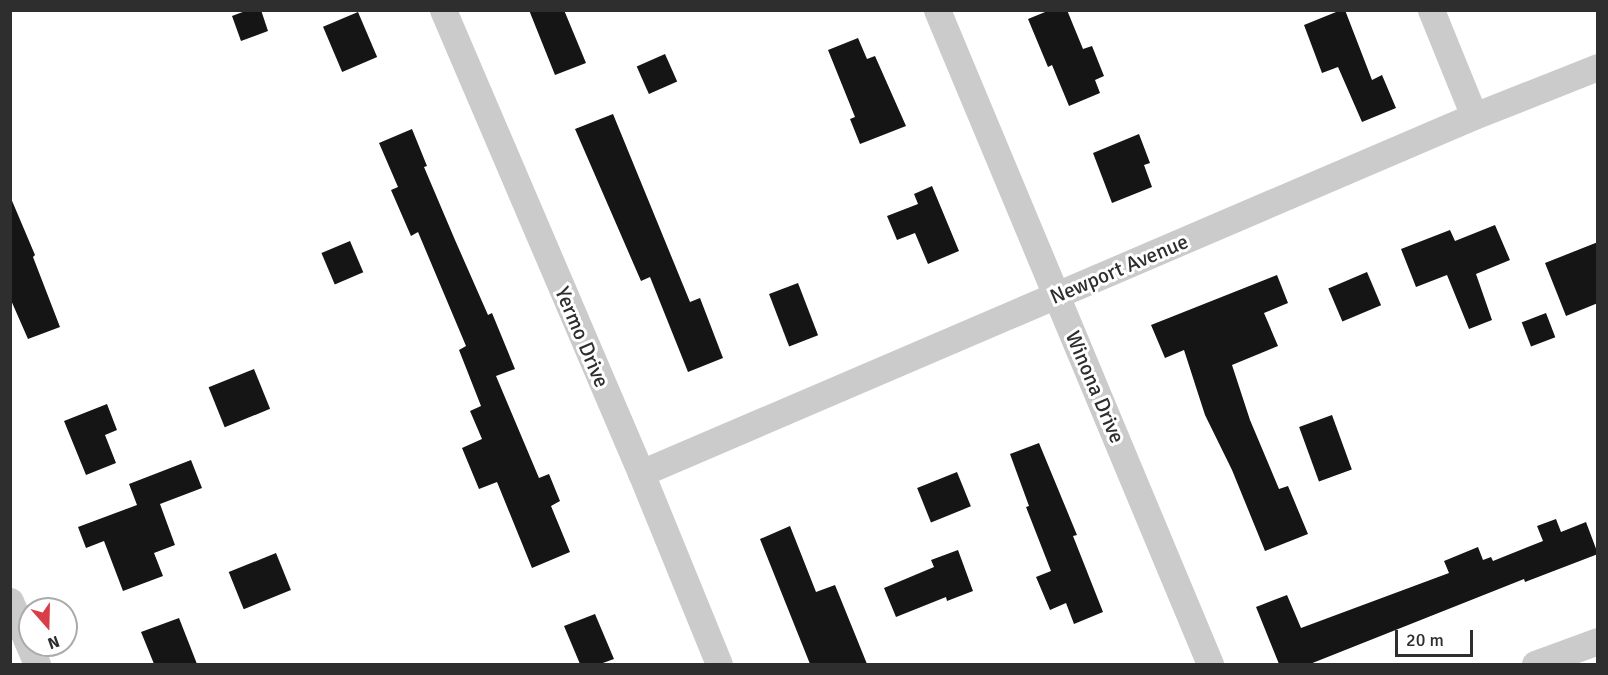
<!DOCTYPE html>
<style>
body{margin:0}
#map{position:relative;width:1608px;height:675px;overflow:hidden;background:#fff;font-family:Signika,sans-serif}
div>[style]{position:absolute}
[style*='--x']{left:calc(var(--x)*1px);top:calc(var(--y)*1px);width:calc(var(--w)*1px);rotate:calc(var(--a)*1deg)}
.building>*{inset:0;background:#151515;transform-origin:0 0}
.minor>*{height:27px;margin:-13.5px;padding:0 13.5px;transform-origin:13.5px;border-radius:13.5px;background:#cbcbcb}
span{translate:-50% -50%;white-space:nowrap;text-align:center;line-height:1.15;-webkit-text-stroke:6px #fff;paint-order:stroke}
.street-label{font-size:21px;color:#2e2e2e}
.frame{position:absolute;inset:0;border:12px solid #2e2e2e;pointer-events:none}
.north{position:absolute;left:18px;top:597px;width:60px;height:60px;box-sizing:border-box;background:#fff;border:2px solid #ababab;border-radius:50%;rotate:160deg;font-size:16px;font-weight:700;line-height:24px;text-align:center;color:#2e2e2e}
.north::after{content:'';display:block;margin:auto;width:21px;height:27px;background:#d93d47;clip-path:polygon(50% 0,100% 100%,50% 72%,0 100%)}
.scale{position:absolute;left:1395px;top:630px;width:78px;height:27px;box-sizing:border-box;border:3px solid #2e2e2e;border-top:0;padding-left:8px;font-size:18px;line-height:21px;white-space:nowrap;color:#2e2e2e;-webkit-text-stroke:4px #fff;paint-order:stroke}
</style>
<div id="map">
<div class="building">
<i style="clip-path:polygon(248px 10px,261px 10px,268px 31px,241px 41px,232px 16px)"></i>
<i style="clip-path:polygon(529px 10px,564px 10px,586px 63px,555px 75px)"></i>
<i style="clip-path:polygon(1050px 10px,1067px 10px,1083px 49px,1092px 46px,1104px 76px,1095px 80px,1100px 93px,1069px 106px,1052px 65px,1048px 67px,1028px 19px)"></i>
<i style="clip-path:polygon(1341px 10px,1345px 10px,1372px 80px,1382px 75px,1396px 108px,1362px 122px,1338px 67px,1322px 73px,1304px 25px)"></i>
<i style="left:358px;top:12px;width:49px;height:38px;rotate:67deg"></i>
<i style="clip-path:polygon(858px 38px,867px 59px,875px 56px,906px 126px,860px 144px,850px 119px,855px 117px,828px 50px)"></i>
<i style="left:665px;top:54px;width:30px;height:31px;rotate:66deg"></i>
<i style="clip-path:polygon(613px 114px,690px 302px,700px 298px,723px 358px,688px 372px,650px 277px,641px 281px,575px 129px)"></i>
<i style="clip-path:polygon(412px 129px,427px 166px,424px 167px,455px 240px,488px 315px,492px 313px,515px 369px,496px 376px,539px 478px,549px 474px,560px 501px,551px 506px,570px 552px,532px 568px,497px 482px,479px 489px,462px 448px,482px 439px,470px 411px,481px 406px,459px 350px,466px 346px,418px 232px,411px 236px,391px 190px,398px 187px,379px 143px)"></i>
<i style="clip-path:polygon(1139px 134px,1150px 163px,1144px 165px,1152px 187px,1112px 203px,1093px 153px)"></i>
<i style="clip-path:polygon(932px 186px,959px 251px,928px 264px,915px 233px,897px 240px,887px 216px,918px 204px,914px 194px)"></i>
<i style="clip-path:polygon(10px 196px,35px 255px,33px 257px,60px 327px,28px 339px,10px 298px)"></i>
<i style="clip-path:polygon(1495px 225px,1510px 260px,1476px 274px,1492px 320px,1469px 329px,1447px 275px,1416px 287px,1401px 249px,1450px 230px,1455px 241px)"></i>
<i style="left:350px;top:241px;width:34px;height:31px;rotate:67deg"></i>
<i style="clip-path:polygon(1598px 242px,1598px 303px,1566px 316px,1545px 263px)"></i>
<i style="left:1367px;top:272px;width:36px;height:42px;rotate:67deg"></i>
<i style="clip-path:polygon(1277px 275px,1288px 303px,1264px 313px,1278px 346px,1232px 365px,1250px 420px,1279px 489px,1288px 486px,1308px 534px,1265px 551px,1232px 470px,1205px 415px,1184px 350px,1165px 358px,1151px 325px)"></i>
<i style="left:798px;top:283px;width:56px;height:31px;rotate:69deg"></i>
<i style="left:1546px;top:313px;width:26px;height:26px;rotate:69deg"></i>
<i style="left:254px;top:369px;width:43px;height:49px;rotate:68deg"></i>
<i style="clip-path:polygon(107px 404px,117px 430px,105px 435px,116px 463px,86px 475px,64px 421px)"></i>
<i style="left:1332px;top:415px;width:58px;height:35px;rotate:70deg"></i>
<i style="clip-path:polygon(1039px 443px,1077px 535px,1073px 536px,1103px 612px,1074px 624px,1066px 603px,1050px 610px,1036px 577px,1051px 571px,1026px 507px,1029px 506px,1010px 454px)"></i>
<i style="clip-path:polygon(191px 460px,202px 488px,160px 504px,175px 545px,154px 553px,163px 576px,123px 591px,104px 541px,86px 548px,78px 527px,137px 505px,129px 484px)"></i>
<i style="left:957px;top:472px;width:37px;height:43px;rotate:68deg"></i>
<i style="clip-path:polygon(1556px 519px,1561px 532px,1586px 522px,1598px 554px,1525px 582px,1524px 579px,1310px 664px,1279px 664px,1256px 607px,1287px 595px,1301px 628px,1449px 573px,1444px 561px,1478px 547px,1483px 560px,1491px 557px,1493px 561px,1543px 541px,1537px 526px)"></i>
<i style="clip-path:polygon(790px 526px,816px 592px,835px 585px,867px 664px,810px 664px,760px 539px)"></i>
<i style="clip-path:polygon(958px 550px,973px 591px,947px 601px,946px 597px,896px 617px,884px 588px,934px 567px,931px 560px)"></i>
<i style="left:276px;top:553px;width:40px;height:51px;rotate:68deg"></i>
<i style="clip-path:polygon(595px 614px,614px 659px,600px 664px,580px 664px,564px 626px)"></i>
<i style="clip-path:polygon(179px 618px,197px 664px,154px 664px,141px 632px)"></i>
</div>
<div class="minor">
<i style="--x:443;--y:10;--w:504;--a:66.85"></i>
<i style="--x:641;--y:473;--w:206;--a:67.8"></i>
<i style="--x:937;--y:10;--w:709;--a:67.34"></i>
<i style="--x:1431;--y:10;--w:114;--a:67.9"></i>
<i style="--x:641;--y:473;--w:906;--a:-23.2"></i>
<i style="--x:1474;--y:116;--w:133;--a:-21.6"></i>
<i style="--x:10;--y:601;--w:69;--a:66.8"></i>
<i style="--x:1535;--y:664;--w:67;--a:-20.1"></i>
</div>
<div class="street-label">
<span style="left:1119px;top:269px;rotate:-23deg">Newport Avenue</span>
<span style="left:582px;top:337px;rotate:67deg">Yermo Drive</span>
<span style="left:1095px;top:387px;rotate:67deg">Winona Drive</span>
</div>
<div class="frame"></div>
<div class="north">N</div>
<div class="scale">20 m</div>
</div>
